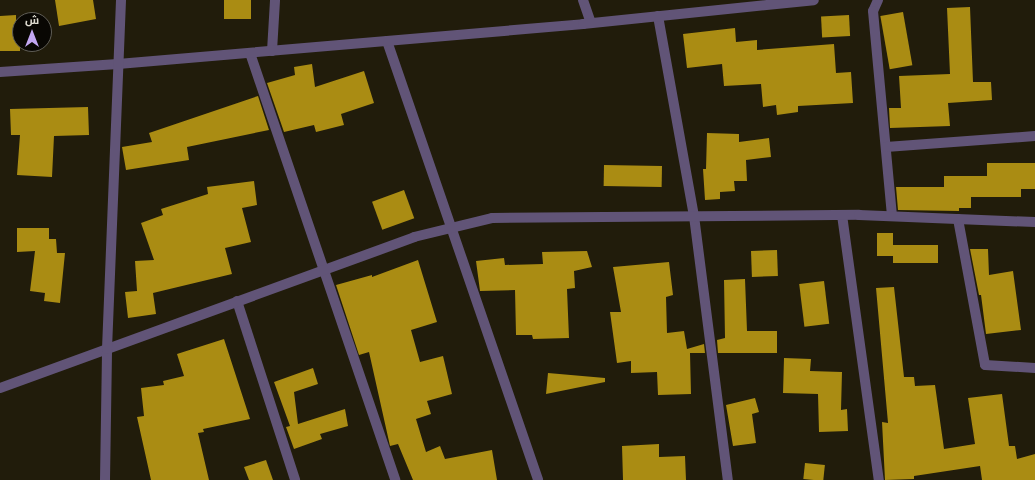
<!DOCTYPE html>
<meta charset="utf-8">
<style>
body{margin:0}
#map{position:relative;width:1035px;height:480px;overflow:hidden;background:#211c0b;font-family:Karla,Cairo,sans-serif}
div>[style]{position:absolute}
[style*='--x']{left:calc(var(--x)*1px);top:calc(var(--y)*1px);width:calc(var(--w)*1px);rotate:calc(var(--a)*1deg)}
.building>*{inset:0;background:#aa8c13;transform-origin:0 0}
.minor>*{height:10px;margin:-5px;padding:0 5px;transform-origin:5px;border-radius:5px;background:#615477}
span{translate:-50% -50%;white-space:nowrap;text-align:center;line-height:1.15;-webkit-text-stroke:4px #090703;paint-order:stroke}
.north{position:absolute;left:12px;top:12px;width:40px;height:40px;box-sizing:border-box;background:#090703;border:1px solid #5f5d56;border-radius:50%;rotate:0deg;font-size:11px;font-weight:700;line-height:16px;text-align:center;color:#e0ddd2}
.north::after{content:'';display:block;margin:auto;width:14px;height:18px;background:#c3a7f2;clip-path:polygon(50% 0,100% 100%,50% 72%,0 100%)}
</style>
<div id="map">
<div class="building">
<i style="clip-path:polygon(55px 0,93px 0,96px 19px,59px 26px)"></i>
<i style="left:224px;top:0;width:27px;height:19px"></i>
<i style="clip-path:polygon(970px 7px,973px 82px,991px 82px,992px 100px,948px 103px,950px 126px,890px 128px,889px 108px,901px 108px,899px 76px,950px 74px,947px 8px)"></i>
<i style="left:903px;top:12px;width:54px;height:23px;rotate:80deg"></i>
<i style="clip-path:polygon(16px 15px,16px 33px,20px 33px,20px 51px,0 51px,0 16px)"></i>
<i style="left:849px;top:15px;width:21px;height:28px;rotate:87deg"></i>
<i style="clip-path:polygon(735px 28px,736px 42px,757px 40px,757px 50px,834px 44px,836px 73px,851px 72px,853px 103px,798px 106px,798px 112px,777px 115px,776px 105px,763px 107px,761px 84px,724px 86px,722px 64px,687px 68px,683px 34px)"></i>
<i style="clip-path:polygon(312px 64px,315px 87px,364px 71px,374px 103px,341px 114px,344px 125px,316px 132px,314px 125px,284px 132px,267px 83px,295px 75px,294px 67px)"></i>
<i style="clip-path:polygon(258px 96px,269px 130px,187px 147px,189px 160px,126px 170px,122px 147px,152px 142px,149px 133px)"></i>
<i style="clip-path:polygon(88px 107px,89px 135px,54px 136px,52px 177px,17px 175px,20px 135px,11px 135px,10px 109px)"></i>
<i style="clip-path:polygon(707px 133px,739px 134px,739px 142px,769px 138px,771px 157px,746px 160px,747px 181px,734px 181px,735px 191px,720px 192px,720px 199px,705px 200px,703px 169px,706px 169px)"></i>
<i style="clip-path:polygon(987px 163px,1035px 163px,1035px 189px,1021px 189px,1021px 197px,971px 197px,971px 208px,959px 208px,959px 211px,898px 210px,896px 187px,944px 187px,944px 176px,987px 176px)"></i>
<i style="left:604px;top:165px;width:58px;height:21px;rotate:1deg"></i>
<i style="clip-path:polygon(254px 181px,257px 205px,242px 208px,251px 242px,225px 248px,232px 274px,153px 293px,156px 314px,128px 318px,125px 292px,137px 291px,135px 261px,154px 260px,141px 223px,163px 215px,161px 209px,208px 194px,207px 187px)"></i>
<i style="left:404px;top:190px;width:30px;height:34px;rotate:70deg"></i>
<i style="clip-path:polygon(17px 228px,49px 228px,49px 239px,56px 239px,57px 253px,65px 253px,60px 303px,44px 301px,45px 293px,30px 291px,35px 251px,17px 252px)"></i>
<i style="left:877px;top:233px;width:16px;height:23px"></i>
<i style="left:893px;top:245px;width:45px;height:18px"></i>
<i style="clip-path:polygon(970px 249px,988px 249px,989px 275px,1013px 271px,1021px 330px,986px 334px,981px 295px,979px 295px)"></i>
<i style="left:777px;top:250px;width:26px;height:26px;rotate:88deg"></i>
<i style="clip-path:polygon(587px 251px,592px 267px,574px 271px,575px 288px,567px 289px,569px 338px,533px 339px,532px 335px,516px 335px,515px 290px,480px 291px,476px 261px,504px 258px,505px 265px,543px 264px,542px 252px)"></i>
<i style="clip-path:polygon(418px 260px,437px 322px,411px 330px,420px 362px,443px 356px,452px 394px,427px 401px,431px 414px,416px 419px,426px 452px,440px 446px,445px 459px,492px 450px,497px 480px,413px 480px,398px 444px,390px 446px,369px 352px,359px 355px,336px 285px,372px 275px,372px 277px)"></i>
<i style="clip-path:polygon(669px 262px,673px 295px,666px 297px,667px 333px,684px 331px,687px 349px,704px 344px,705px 353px,690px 353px,691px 394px,658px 395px,657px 372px,631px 373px,631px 361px,617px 363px,610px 312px,621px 312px,613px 267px)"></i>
<i style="clip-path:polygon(745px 279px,747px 331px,777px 331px,777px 353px,718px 353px,717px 340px,725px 338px,724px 280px)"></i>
<i style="left:824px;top:281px;width:43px;height:25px;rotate:83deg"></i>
<i style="clip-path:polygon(894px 287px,904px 377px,914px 377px,915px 386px,935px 385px,944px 449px,975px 444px,968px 398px,1002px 394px,1009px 446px,1015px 446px,1017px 459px,1035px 454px,1035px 480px,982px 480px,980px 466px,914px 476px,914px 479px,885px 480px,882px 422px,888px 423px,876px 288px)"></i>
<i style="clip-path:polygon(224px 339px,250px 419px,203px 429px,204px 432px,198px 433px,209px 480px,151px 480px,137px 417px,144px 416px,141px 388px,164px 385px,163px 381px,184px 376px,177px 354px)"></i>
<i style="clip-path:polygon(784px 358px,811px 359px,810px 371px,842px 372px,841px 410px,847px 409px,848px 431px,819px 432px,818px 394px,783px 393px)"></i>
<i style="clip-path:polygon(313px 368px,318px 384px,294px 392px,298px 424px,345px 409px,348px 426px,320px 434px,322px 439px,294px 449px,286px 427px,290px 426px,274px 382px)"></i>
<i style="clip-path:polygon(548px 373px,605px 378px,605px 382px,546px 394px)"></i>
<i style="clip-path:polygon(755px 398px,759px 412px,752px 414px,756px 443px,733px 446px,726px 405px)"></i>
<i style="clip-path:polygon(659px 444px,659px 457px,685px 456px,686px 480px,623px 480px,622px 446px)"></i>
<i style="clip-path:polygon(266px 460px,273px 480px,249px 480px,244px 467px)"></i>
<i style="left:805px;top:463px;width:20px;height:16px;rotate:6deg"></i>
</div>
<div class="minor">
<i style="--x:583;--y:0;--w:24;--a:71"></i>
<i style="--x:878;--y:0;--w:12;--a:114"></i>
<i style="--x:873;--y:11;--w:206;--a:84.7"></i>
<i style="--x:658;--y:16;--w:203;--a:79.8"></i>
<i style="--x:694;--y:216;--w:266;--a:82.7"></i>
<i style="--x:387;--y:41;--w:464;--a:71"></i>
<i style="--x:272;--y:51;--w:51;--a:-86.6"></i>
<i style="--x:250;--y:53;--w:451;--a:71.2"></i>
<i style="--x:0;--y:72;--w:118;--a:-3.9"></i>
<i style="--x:118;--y:64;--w:467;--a:-4.9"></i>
<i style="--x:583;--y:24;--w:232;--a:-5.9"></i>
<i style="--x:886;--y:147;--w:149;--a:-4.2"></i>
<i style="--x:842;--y:215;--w:268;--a:82.1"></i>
<i style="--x:958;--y:219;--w:148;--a:79.5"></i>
<i style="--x:985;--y:365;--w:50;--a:3.4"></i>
<i style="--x:237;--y:301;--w:188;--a:72"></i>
<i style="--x:0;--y:388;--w:441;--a:-20"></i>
<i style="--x:414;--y:237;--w:80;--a:-13.7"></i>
<i style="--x:492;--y:218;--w:367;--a:-0.5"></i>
<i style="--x:859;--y:215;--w:176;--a:2.3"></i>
<i style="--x:105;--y:480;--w:131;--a:-89.1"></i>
<i style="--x:107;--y:349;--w:349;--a:-87.7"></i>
</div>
<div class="north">ش</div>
</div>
